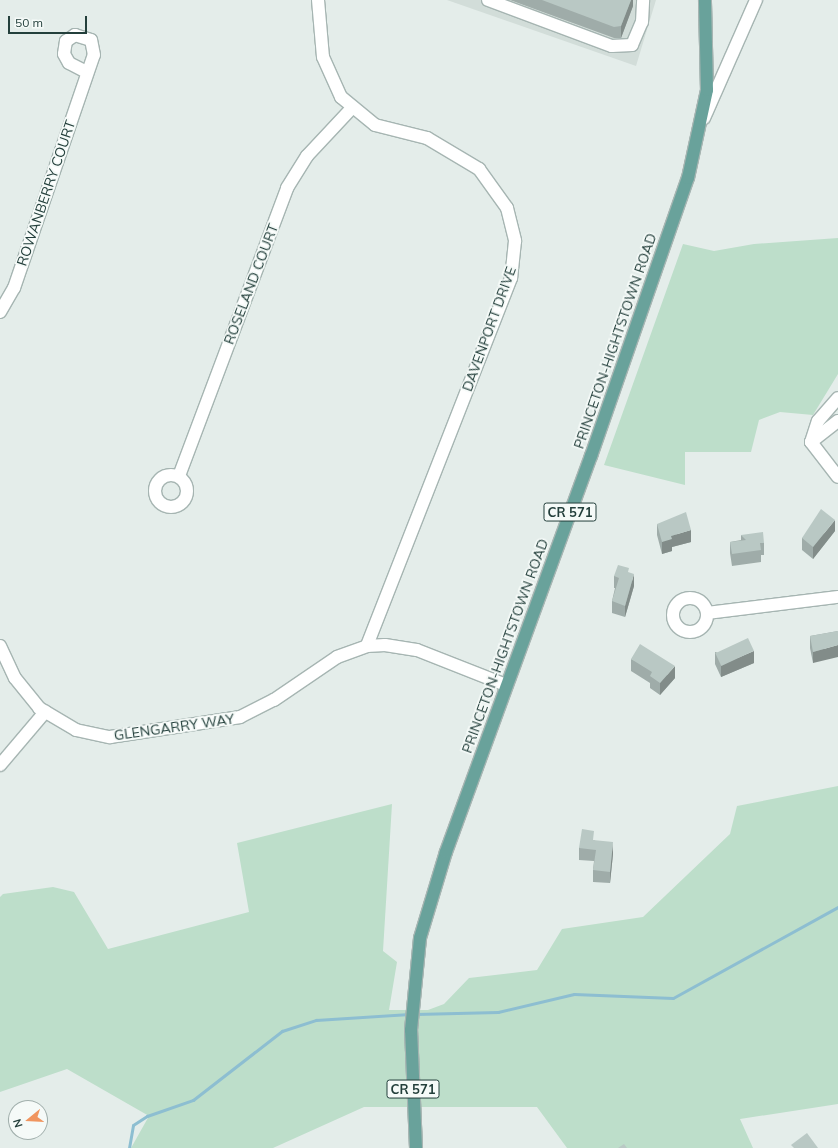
<!DOCTYPE html>
<style>
body{margin:0}
#map{position:relative;width:838px;height:1148px;overflow:hidden;background:#e4edea;font-family:Mulish,sans-serif}
div>[style]{position:absolute}
[style*='--x']{left:calc(var(--x)*1px);top:calc(var(--y)*1px);width:calc(var(--w)*1px);rotate:calc(var(--a)*1deg)}
.built>*{inset:0;background:#d2ddd9}
.green>*{inset:0;background:#bddeca}
.stream>*{height:3px;margin:-1.5px;padding:0 1.5px;transform-origin:1.5px;border-radius:1.5px;background:#8dbed1}
.roads{filter:drop-shadow(1px 0 #a6b5b2) drop-shadow(-1px 0 #a6b5b2) drop-shadow(0 1px #a6b5b2) drop-shadow(0 -1px #a6b5b2)}
.minor>*{height:12px;margin:-6px;padding:0 6px;transform-origin:6px;border-radius:6px;background:#fff}
.minor>.ring{margin:-6px;padding:0;box-sizing:content-box;background:none;border:12px solid #fff;border-radius:50%}
.major>*{height:12px;margin:-6px;padding:0 6px;transform-origin:6px;border-radius:6px;background:#69a29b}
.wall>*{inset:0;background:#9faca9}
.shaded-wall>*{inset:0;background:#828c89}
.building>*{inset:0;background:#b9c8c4;transform-origin:0 0}
span{translate:-50% -50%;white-space:nowrap;text-align:center;line-height:1.15;-webkit-text-stroke:3.5px #f5faf8;paint-order:stroke}
.shield-label span{padding:1px 3px;background:#f5faf8;border:1px solid;border-radius:3px;-webkit-text-stroke-width:0}
.shield-label{font-size:13px;color:#233f3b;font-weight:700}
.street-label{font-size:14px;color:#233f3b}
.north{position:absolute;left:8px;top:1100px;width:40px;height:40px;box-sizing:border-box;background:#f5faf8;border:1px solid #a1afac;border-radius:50%;rotate:252deg;font-size:11px;font-weight:700;line-height:16px;text-align:center;color:#233f3b}
.north::after{content:'';display:block;margin:auto;width:14px;height:18px;background:#f0955f;clip-path:polygon(50% 0,100% 100%,50% 72%,0 100%)}
.scale{position:absolute;left:8px;top:16px;width:79px;height:18px;box-sizing:border-box;border:2px solid #233f3b;border-top:0;padding-left:5px;font-size:12px;line-height:14px;white-space:nowrap;color:#233f3b;-webkit-text-stroke:3px #f5faf8;paint-order:stroke}
</style>
<div id="map">
<div class="built">
<i style="clip-path:polygon(447px 0,656px 0,636px 66px)"></i>
</div>
<div class="green">
<i style="clip-path:polygon(838px 238px,838px 374px,813px 415px,780px 412px,759px 420px,751px 452px,685px 452px,685px 485px,604px 465px,683px 244px,714px 251px,754px 244px)"></i>
<i style="clip-path:polygon(838px 786px,838px 1104px,740px 1119px,753px 1148px,567px 1148px,537px 1107px,364px 1107px,273px 1148px,131px 1148px,149px 1116px,67px 1069px,0 1092px,0 897px,3px 894px,53px 887px,74px 892px,108px 949px,249px 912px,237px 843px,392px 804px,383px 951px,397px 962px,389px 1010px,428px 1010px,444px 1004px,469px 978px,537px 970px,562px 929px,643px 917px,730px 834px,737px 806px)"></i>
</div>
<div class="stream">
<i style="--x:416;--y:1014;--w:82;--a:-1.4"></i>
<i style="--x:498;--y:1012;--w:78;--a:-13.3"></i>
<i style="--x:574;--y:994;--w:99;--a:2.3"></i>
<i style="--x:673;--y:998;--w:188;--a:-28.9"></i>
<i style="--x:129;--y:1148;--w:23;--a:-80"></i>
<i style="--x:133;--y:1125;--w:17;--a:-33"></i>
<i style="--x:147;--y:1116;--w:49;--a:-19.2"></i>
<i style="--x:193;--y:1100;--w:113;--a:-37.8"></i>
<i style="--x:282;--y:1031;--w:36;--a:-18"></i>
<i style="--x:316;--y:1020;--w:94;--a:-3.7"></i>
</div>
<div class="roads">
<div class="minor">
<i style="--x:318;--y:0;--w:57;--a:85"></i>
<i style="--x:323;--y:57;--w:44;--a:65.8"></i>
<i style="--x:341;--y:97;--w:44;--a:39.5"></i>
<i style="--x:375;--y:125;--w:54;--a:14"></i>
<i style="--x:427;--y:138;--w:61;--a:30.8"></i>
<i style="--x:479;--y:169;--w:48;--a:54.3"></i>
<i style="--x:507;--y:208;--w:34;--a:76"></i>
<i style="--x:515;--y:241;--w:37;--a:96"></i>
<i style="--x:511;--y:278;--w:395;--a:111.4"></i>
<i style="--x:488;--y:0;--w:132;--a:20.4"></i>
<i style="--x:612;--y:46;--w:20;--a:-3"></i>
<i style="--x:632;--y:45;--w:25;--a:-67"></i>
<i style="--x:642;--y:22;--w:22;--a:-87"></i>
<i style="--x:704;--y:118;--w:129;--a:-66.2"></i>
<i style="--x:0;--y:312;--w:28;--a:-60"></i>
<i style="--x:14;--y:288;--w:246;--a:-71.1"></i>
<i style="--x:94;--y:55;--w:15;--a:-101"></i>
<i style="--x:91;--y:40;--w:17;--a:-163"></i>
<i style="--x:75;--y:35;--w:11;--a:146"></i>
<i style="--x:66;--y:41;--w:13;--a:99"></i>
<i style="--x:64;--y:54;--w:10;--a:61"></i>
<i style="--x:69;--y:63;--w:20;--a:27"></i>
<i style="--x:811;--y:442;--w:22;--a:-72"></i>
<i style="--x:818;--y:421;--w:30;--a:-49"></i>
<i style="--x:811;--y:442;--w:44;--a:52.4"></i>
<i style="--x:811;--y:442;--w:34;--a:-38"></i>
<i class="ring" style="left:155px;top:475px;width:20px;height:20px"></i>
<i style="--x:179;--y:476;--w:308;--a:-69.4"></i>
<i style="--x:287;--y:188;--w:38;--a:-58"></i>
<i style="--x:307;--y:156;--w:64;--a:-46.9"></i>
<i class="ring" style="left:673px;top:598px;width:22px;height:22px"></i>
<i style="--x:707;--y:613;--w:132;--a:-7"></i>
<i style="--x:0;--y:646;--w:35;--a:65"></i>
<i style="--x:15;--y:678;--w:38;--a:51"></i>
<i style="--x:39;--y:708;--w:43;--a:30.7"></i>
<i style="--x:76;--y:730;--w:35;--a:12"></i>
<i style="--x:110;--y:737;--w:132;--a:-8.7"></i>
<i style="--x:240;--y:717;--w:38;--a:-27"></i>
<i style="--x:274;--y:700;--w:76;--a:-34.3"></i>
<i style="--x:337;--y:657;--w:32;--a:-20"></i>
<i style="--x:367;--y:646;--w:18;--a:-3"></i>
<i style="--x:385;--y:645;--w:32;--a:9"></i>
<i style="--x:417;--y:650;--w:96;--a:21.5"></i>
<i style="--x:0;--y:765;--w:70;--a:-49.7"></i>
</div>
<div class="major">
<i style="--x:416;--y:1148;--w:118;--a:-92.4"></i>
<i style="--x:411;--y:1030;--w:92;--a:-84.4"></i>
<i style="--x:420;--y:938;--w:90;--a:-73.2"></i>
<i style="--x:446;--y:852;--w:422;--a:-69.9"></i>
<i style="--x:591;--y:456;--w:294;--a:-70.8"></i>
<i style="--x:688;--y:178;--w:90;--a:-77.8"></i>
<i style="--x:707;--y:90;--w:90;--a:-91.3"></i>
</div>
</div>
<div class="wall">
<i style="clip-path:polygon(510px 0,633px 0,633px 6px,621px 38px,614px 38px)"></i>
<i style="clip-path:polygon(657px 524px,691px 542px,672px 547px,672px 551px,662px 554px,657px 535px)"></i>
<i style="clip-path:polygon(835px 531px,813px 559px,802px 550px,802px 538px)"></i>
<i style="clip-path:polygon(741px 535px,764px 543px,764px 555px,761px 555px,761px 562px,732px 566px,730px 553px,730px 542px,741px 540px)"></i>
<i style="clip-path:polygon(629px 573px,634px 586px,625px 617px,612px 613px,612px 601px,615px 588px,614px 588px,614px 576px)"></i>
<i style="clip-path:polygon(838px 631px,813px 663px,810px 648px,810px 636px)"></i>
<i style="clip-path:polygon(715px 652px,754px 663px,721px 677px,715px 664px)"></i>
<i style="clip-path:polygon(631px 659px,675px 678px,660px 695px,650px 688px,650px 683px,631px 671px)"></i>
<i style="clip-path:polygon(594px 840px,613px 854px,610px 883px,593px 882px,593px 870px,594px 861px,579px 860px,579px 848px)"></i>
</div>
<div class="shaded-wall">
<i style="clip-path:polygon(631px 0,633px 0,633px 6px,621px 38px,621px 26px)"></i>
<i style="clip-path:polygon(835px 520px,835px 531px,813px 559px,813px 547px)"></i>
<i style="clip-path:polygon(691px 530px,691px 542px,672px 547px,672px 551px,662px 554px,662px 542px,671px 536px)"></i>
<i style="clip-path:polygon(634px 574px,634px 586px,625px 617px,625px 606px)"></i>
<i style="clip-path:polygon(838px 645px,838px 657px,813px 663px,813px 652px)"></i>
<i style="clip-path:polygon(754px 651px,754px 663px,721px 677px,721px 665px)"></i>
<i style="clip-path:polygon(675px 666px,675px 678px,660px 695px,660px 683px)"></i>
<i style="clip-path:polygon(613px 842px,613px 854px,610px 883px,610px 872px)"></i>
</div>
<div class="building">
<i style="clip-path:polygon(542px 0,631px 0,621px 26px,614px 27px)"></i>
<i style="clip-path:polygon(821px 509px,835px 520px,813px 547px,802px 538px)"></i>
<i style="clip-path:polygon(686px 512px,691px 530px,671px 536px,672px 539px,662px 542px,657px 524px)"></i>
<i style="clip-path:polygon(763px 532px,764px 543px,760px 543px,761px 550px,732px 554px,730px 542px,746px 540px,741px 535px)"></i>
<i style="clip-path:polygon(618px 565px,629px 568px,628px 572px,634px 574px,625px 606px,612px 601px,619px 578px,614px 576px)"></i>
<i style="clip-path:polygon(838px 631px,838px 645px,813px 652px,810px 636px)"></i>
<i style="left:748px;top:638px;width:14px;height:36px;rotate:65deg"></i>
<i style="clip-path:polygon(640px 644px,675px 666px,660px 683px,650px 676px,652px 672px,631px 659px)"></i>
<i style="clip-path:polygon(582px 829px,594px 831px,593px 840px,613px 842px,610px 872px,593px 870px,596px 850px,579px 848px)"></i>
<i style="clip-path:polygon(807px 1133px,818px 1148px,794px 1148px,791px 1145px)"></i>
<i style="clip-path:polygon(624px 1144px,627px 1148px,618px 1148px)"></i>
</div>
<div class="shield-label">
<span style="left:570px;top:512px">CR 571</span>
<span style="left:413px;top:1089px">CR 571</span>
</div>
<div class="street-label">
<span style="left:46px;top:193px;rotate:-71deg">ROWANBERRY COURT</span>
<span style="left:251px;top:284px;rotate:-69deg">ROSELAND COURT</span>
<span style="left:489px;top:329px;rotate:-70deg">DAVENPORT DRIVE</span>
<span style="left:615px;top:341px;rotate:-71deg">PRINCETON-HIGHTSTOWN ROAD</span>
<span style="left:505px;top:646px;rotate:-70deg">PRINCETON-HIGHTSTOWN ROAD</span>
<span style="left:174px;top:727px;rotate:-8deg">GLENGARRY WAY</span>
</div>
<div class="north">N</div>
<div class="scale">50 m</div>
</div>
